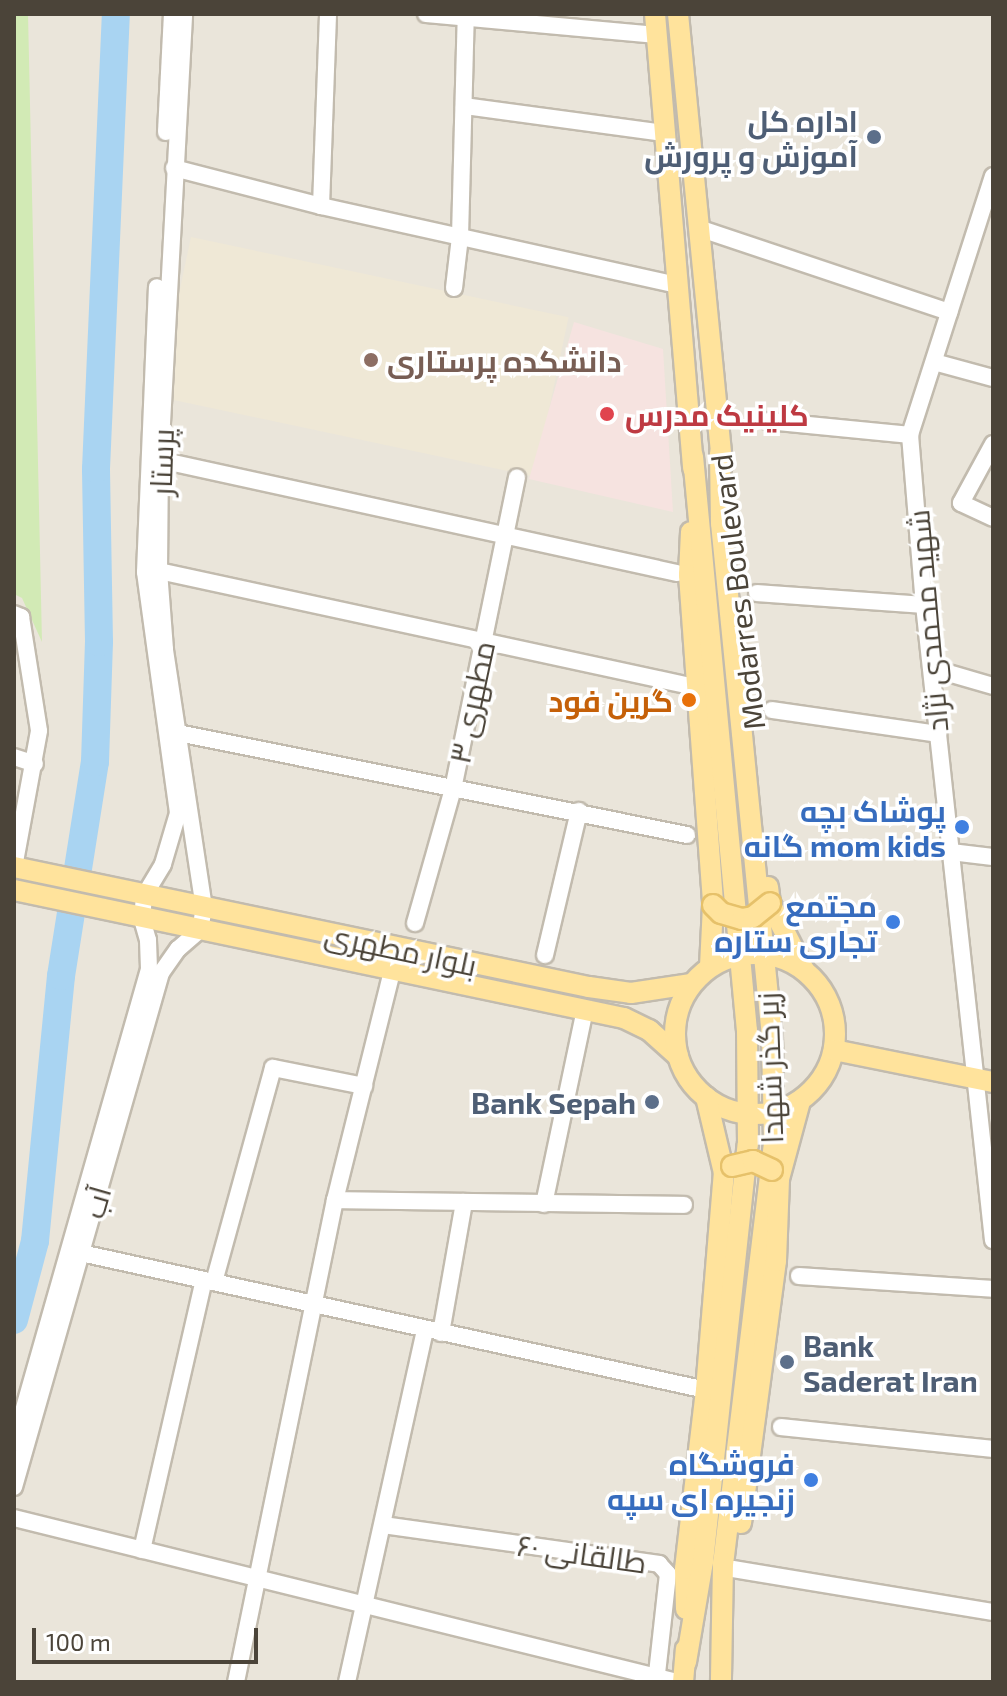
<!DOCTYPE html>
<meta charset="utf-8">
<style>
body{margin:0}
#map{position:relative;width:1007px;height:1696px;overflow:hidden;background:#f6f3ec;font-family:"Exo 2",Cairo,sans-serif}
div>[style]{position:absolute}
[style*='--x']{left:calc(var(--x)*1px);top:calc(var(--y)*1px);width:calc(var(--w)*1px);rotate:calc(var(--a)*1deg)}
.residential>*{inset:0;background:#eae5da;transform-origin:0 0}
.education>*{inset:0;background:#efe8d6;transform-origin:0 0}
.medical>*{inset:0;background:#f6e3e0}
.green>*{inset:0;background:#d2eab5}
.river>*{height:28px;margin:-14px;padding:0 14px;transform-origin:14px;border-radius:14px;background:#a9d4f2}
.roads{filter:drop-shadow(2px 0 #c2bbae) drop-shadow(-2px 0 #c2bbae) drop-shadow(0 2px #c2bbae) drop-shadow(0 -2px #c2bbae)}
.minor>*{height:16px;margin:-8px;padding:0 8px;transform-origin:8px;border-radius:8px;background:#fff}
.major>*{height:20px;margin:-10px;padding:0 10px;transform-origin:10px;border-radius:10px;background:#ffe39c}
.major>.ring{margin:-10px;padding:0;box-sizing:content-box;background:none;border:20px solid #ffe39c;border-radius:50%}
.bridges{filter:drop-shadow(2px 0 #e6c16a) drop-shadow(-2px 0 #e6c16a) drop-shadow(0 2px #e6c16a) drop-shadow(0 -2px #e6c16a)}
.major-bridge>*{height:20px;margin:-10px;padding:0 10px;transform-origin:10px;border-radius:10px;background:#ffe39c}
.dots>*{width:22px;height:22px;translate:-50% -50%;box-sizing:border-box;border:4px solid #fff;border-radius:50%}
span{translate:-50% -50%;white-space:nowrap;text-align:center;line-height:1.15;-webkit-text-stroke:7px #fff;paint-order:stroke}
.service-label{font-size:30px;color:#4e5e75;font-weight:700}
.right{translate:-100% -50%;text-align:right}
.left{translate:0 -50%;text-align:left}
.education-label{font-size:30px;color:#785e54;font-weight:700}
.health-label{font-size:30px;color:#be3a42;font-weight:700}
.street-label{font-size:30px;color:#4b4439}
.food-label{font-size:30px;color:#c56008;font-weight:700}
.shop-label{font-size:30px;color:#366cbe;font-weight:700}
.frame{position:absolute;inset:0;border:16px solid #4b4439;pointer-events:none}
.scale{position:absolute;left:32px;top:1628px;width:226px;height:36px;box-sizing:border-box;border:4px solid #4b4439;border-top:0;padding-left:10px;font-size:24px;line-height:28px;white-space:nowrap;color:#4b4439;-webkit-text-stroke:6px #fff;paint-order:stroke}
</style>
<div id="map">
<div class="residential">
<i style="left:14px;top:14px;width:979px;height:1668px"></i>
</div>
<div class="education">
<i style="left:191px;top:237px;width:386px;height:163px;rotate:12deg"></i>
</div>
<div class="medical">
<i style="clip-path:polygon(574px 322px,663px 349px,673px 512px,529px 479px)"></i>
</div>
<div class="green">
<i style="clip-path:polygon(14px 14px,28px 14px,42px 642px,22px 598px,14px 594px)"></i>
</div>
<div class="river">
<i style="--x:14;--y:1320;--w:82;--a:-75.1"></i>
<i style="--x:35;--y:1241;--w:266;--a:-84.4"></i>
<i style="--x:61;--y:976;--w:217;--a:-81"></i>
<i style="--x:95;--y:762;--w:120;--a:-88.1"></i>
<i style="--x:99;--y:642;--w:173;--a:-91"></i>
<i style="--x:96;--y:469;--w:455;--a:-87.5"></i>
</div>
<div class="roads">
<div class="minor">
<i style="--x:426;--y:14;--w:232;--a:5.2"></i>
<i style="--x:464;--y:106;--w:203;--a:7.7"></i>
<i style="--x:166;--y:132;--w:118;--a:-87.1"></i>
<i style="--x:174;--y:168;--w:152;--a:14.5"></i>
<i style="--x:321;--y:206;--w:366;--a:12.5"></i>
<i style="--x:993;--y:176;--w:272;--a:107.8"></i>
<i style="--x:910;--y:435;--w:171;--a:85.3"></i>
<i style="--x:924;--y:605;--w:639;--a:83.8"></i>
<i style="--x:321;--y:206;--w:192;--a:-87.9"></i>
<i style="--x:698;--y:228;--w:265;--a:18.5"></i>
<i style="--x:454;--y:288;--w:51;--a:-83.3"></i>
<i style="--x:460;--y:237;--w:223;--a:-88.5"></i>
<i style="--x:934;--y:362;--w:61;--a:15.2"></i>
<i style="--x:768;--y:421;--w:143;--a:5.6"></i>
<i style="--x:993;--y:444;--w:67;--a:118.5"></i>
<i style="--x:961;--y:503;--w:35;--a:25"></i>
<i style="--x:160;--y:460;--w:529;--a:12.33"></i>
<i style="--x:159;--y:571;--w:539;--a:12.21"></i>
<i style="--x:757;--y:593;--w:167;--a:4.1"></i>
<i style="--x:14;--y:614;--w:8;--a:23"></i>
<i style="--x:21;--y:617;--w:115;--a:81"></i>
<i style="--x:39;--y:731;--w:138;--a:100.4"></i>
<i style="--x:931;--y:668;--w:65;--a:16.2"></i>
<i style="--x:772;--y:710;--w:168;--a:8.2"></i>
<i style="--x:178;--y:733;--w:519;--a:11.33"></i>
<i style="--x:14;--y:757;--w:22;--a:18"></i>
<i style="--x:951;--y:852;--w:42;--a:6.8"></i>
<i style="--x:415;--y:923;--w:139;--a:-74.2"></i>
<i style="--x:453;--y:789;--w:318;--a:-78.4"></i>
<i style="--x:545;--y:955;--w:148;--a:-76.7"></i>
<i style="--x:335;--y:1200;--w:349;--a:0.8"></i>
<i style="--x:544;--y:1204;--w:198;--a:-78.1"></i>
<i style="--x:81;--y:1253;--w:640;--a:12.36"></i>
<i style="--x:799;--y:1276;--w:194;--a:3.8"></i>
<i style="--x:214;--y:1282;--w:222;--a:-74.6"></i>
<i style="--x:273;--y:1068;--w:93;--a:11.2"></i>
<i style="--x:441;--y:1333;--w:133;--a:-80"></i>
<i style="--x:781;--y:1427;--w:213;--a:5.9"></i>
<i style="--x:14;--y:1443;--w:493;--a:-74.1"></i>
<i style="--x:149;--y:969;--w:29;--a:-92"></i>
<i style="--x:148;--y:940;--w:22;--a:-106"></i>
<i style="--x:142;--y:919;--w:23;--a:-85"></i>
<i style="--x:144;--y:896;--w:37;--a:-59"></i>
<i style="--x:163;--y:864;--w:53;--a:-73.6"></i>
<i style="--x:178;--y:813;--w:243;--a:-97.8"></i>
<i style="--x:145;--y:572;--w:285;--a:-87.6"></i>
<i style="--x:14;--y:1487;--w:535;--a:-74.04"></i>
<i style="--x:161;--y:973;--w:29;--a:-55"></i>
<i style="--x:178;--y:949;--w:29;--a:-41"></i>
<i style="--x:200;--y:930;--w:22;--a:-80"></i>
<i style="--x:204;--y:908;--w:262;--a:-98.6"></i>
<i style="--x:165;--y:649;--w:78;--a:-94.4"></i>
<i style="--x:159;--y:571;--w:111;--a:-89.5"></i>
<i style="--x:160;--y:460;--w:447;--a:-86.9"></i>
<i style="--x:14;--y:1518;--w:683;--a:13.89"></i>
<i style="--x:383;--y:1525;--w:279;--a:8"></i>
<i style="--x:659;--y:1564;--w:13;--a:48"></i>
<i style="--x:668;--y:1574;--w:109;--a:96.3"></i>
<i style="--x:142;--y:1550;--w:277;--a:-77.1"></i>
<i style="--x:733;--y:1569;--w:264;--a:9.4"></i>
<i style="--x:236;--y:1682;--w:492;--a:-78.4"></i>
<i style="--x:335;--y:1200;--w:236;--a:-76"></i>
<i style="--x:347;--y:1682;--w:361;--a:-77.5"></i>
</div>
<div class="major">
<i style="--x:655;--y:14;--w:456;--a:85.2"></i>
<i style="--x:678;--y:14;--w:453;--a:84.4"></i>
<i style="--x:720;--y:453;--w:70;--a:89.2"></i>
<i style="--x:721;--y:523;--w:517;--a:84.33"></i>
<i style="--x:772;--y:1037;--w:106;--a:88.9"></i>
<i style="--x:774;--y:1143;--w:423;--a:96.9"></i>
<i style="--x:723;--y:1563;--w:119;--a:91"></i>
<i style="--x:691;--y:532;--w:43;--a:92.7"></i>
<i style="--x:689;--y:575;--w:331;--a:85.8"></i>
<i style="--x:713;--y:905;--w:62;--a:92.8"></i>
<i style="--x:14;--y:867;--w:587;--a:11.79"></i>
<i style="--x:589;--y:987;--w:42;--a:8.1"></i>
<i style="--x:631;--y:993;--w:61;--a:-8.5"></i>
<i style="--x:768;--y:887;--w:16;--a:83"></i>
<i style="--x:770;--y:903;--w:75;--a:63.1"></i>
<i style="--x:14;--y:890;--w:623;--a:11.85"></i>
<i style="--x:624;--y:1018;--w:28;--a:26"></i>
<i style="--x:649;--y:1030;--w:39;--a:42"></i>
<i class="ring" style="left:675px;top:954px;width:140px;height:140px"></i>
<i style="--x:834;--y:1050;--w:162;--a:11.4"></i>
<i style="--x:741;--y:1523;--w:264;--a:-82.4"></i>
<i style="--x:776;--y:1261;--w:82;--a:-87.9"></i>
<i style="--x:779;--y:1179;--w:81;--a:-74.9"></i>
<i style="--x:686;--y:1609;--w:40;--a:-91.4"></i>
<i style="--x:685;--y:1569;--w:180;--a:-83.3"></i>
<i style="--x:706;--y:1390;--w:218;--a:-85.3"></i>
<i style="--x:724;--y:1173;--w:78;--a:-103.3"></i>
<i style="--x:686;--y:1662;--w:101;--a:-80.4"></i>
<i style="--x:703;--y:1562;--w:420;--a:-83.9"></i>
<i style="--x:748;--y:1144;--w:113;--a:-90.5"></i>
<i style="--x:747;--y:1031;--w:577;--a:-95.37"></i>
<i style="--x:683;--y:1682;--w:33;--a:-85"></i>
</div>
</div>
<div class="bridges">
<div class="major-bridge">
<i style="--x:713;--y:905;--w:11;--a:45"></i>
<i style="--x:721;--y:913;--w:22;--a:16"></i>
<i style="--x:742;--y:919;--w:11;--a:-10"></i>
<i style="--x:753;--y:917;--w:22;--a:-39"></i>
<i style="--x:732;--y:1166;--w:22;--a:-13"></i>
<i style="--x:753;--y:1161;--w:21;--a:25"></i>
</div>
</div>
<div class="dots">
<i style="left:874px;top:137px;background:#5c6f8a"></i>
<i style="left:371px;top:360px;background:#8d6e63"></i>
<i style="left:607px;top:414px;background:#e0444e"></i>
<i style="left:689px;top:700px;background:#e8710a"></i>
<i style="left:962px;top:827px;background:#3f7fe0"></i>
<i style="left:893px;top:922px;background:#3f7fe0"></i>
<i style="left:652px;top:1102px;background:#5c6f8a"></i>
<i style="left:787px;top:1362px;background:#5c6f8a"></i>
<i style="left:811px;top:1480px;background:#3f7fe0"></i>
</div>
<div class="service-label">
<span class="right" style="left:858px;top:137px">اداره کل<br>آموزش و پرورش</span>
<span class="right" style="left:636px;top:1102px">Bank Sepah</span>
<span class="left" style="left:803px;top:1362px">Bank<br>Saderat Iran</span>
</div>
<div class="education-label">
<span class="left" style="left:387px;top:360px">دانشکده پرستاری</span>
</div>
<div class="health-label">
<span class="left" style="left:625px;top:414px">کلینیک مدرس</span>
</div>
<div class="street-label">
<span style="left:161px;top:462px;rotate:-88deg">پرستار</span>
<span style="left:737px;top:592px;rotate:-97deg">Modarres Boulevard</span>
<span style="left:927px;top:621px;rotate:-95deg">شهید محمدی نژاد</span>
<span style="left:471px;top:702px;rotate:-78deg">مطهری ۳</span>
<span style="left:401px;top:949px;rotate:12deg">بلوار مطهری</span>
<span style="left:769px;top:1068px;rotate:-92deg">زیر گذر شهدا</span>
<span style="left:96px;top:1202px;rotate:-74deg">آب</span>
<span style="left:582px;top:1553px;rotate:8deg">طالقانی ۶۰</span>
</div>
<div class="food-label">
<span class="right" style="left:673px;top:700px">گرین فود</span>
</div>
<div class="shop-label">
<span class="right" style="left:946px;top:827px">پوشاک بچه<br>گانه mom kids</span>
<span class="right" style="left:877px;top:922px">مجتمع<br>تجاری ستاره</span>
<span class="right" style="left:795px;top:1480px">فروشگاه<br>زنجیره ای سپه</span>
</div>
<div class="frame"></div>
<div class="scale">100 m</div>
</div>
